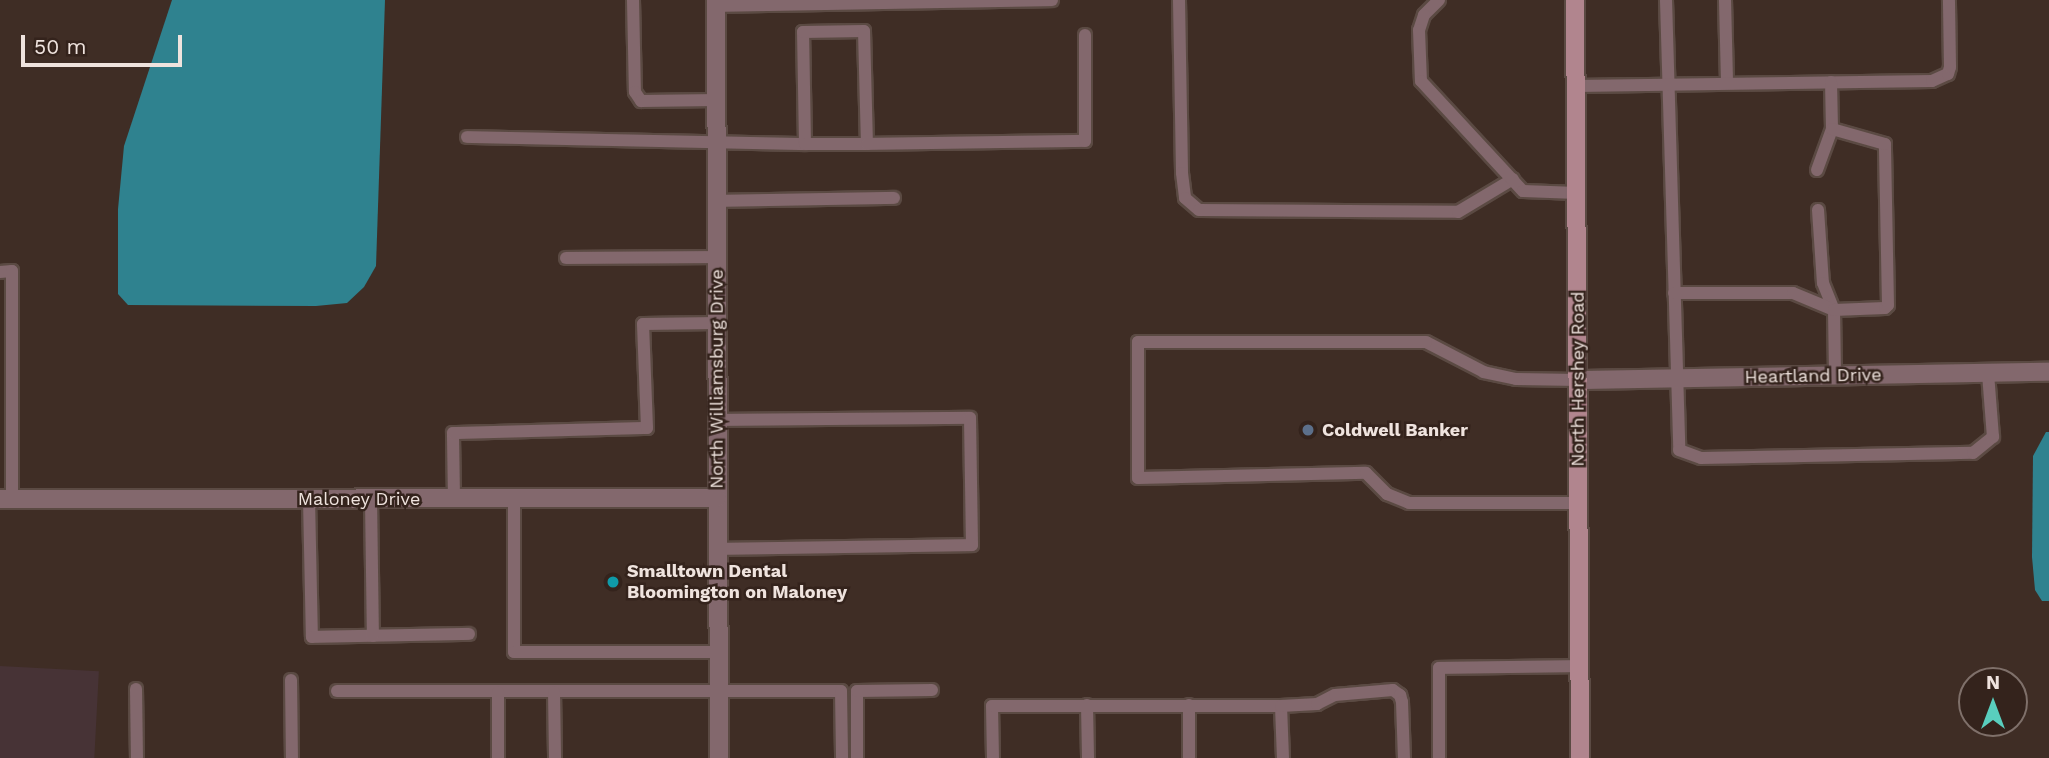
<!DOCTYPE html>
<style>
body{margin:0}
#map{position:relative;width:2049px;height:758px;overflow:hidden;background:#3f2d25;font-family:"Work Sans",sans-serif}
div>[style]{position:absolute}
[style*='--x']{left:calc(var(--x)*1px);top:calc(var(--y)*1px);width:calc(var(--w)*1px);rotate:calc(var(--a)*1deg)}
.education>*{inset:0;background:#473336;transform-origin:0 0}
.water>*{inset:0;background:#2f828f}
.roads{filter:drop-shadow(2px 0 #5b4a43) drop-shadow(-2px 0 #5b4a43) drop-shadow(0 2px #5b4a43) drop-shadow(0 -2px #5b4a43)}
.lane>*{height:12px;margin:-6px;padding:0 6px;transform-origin:6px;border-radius:6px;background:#83686d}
.street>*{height:18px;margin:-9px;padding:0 9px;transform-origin:9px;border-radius:9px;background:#83686d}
.secondary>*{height:18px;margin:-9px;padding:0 9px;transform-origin:9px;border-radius:9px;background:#b1858e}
.dots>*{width:19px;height:19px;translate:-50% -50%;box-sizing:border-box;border:4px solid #34231c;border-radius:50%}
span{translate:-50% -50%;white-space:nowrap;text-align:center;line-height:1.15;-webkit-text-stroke:5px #34231c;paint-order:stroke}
.street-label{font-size:18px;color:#efe3de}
.poi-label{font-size:18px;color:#efe3de;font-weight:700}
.left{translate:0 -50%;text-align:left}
.north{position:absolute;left:1958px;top:667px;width:70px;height:70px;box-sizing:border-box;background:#34231c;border:2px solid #7f706a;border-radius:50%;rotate:0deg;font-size:19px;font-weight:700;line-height:28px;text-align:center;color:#efe3de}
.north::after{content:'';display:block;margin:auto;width:24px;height:32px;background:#59cebe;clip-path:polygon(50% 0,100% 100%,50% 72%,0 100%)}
.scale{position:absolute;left:21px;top:35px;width:161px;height:32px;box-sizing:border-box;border:4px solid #efe3de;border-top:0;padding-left:9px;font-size:21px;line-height:24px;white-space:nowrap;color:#efe3de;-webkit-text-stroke:5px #34231c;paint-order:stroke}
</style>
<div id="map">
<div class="education">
<i style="left:0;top:666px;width:99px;height:92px;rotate:3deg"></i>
</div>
<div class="water">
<i style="clip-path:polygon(172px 0,385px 0,376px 266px,364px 287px,347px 303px,316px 306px,128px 305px,118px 294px,118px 209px,124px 146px)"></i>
<i style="clip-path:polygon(2046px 432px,2049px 432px,2049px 601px,2042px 601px,2035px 590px,2032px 557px,2033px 456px)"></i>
</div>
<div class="roads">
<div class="lane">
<i style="--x:633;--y:0;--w:92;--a:88.8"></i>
<i style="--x:635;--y:92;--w:11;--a:56"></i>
<i style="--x:641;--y:101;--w:76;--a:-0.8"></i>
<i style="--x:1179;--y:0;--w:173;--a:89"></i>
<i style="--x:1182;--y:173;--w:25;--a:83"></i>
<i style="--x:1185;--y:198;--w:18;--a:41"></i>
<i style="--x:1199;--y:210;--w:259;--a:0.4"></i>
<i style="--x:1458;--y:212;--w:64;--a:-31"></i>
<i style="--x:1439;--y:0;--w:21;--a:135"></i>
<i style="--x:1424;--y:15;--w:16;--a:108"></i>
<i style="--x:1419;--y:30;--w:51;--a:87.8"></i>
<i style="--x:1421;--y:81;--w:150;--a:47.2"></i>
<i style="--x:1523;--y:191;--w:54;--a:2.1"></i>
<i style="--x:1666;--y:0;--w:450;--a:88.3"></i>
<i style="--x:1679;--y:450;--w:23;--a:20"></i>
<i style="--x:1701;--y:458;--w:272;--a:-1.1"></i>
<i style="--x:1973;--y:453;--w:26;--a:-39"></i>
<i style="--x:1993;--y:437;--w:64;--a:-94.5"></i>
<i style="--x:1725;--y:0;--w:83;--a:88.6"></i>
<i style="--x:716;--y:6;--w:336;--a:-1"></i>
<i style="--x:1576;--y:86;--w:356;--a:-0.8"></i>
<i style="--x:1932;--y:81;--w:17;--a:-24"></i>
<i style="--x:1948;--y:74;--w:7;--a:-74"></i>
<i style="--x:1950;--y:67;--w:67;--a:-90.9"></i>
<i style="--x:467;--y:137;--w:338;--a:1.2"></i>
<i style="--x:805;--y:144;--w:112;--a:-91"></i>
<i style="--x:803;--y:32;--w:61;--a:-0.9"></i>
<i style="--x:864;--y:31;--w:113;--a:88.5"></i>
<i style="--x:867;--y:144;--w:62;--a:180"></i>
<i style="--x:867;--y:144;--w:218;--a:-0.8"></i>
<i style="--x:1085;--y:141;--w:106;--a:-90"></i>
<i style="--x:1817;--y:170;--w:44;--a:-69.9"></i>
<i style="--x:1832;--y:129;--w:47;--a:-91.2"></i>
<i style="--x:717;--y:201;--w:177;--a:-1"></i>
<i style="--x:1818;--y:210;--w:73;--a:86.1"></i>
<i style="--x:1823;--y:283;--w:29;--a:68"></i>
<i style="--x:1834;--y:310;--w:66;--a:89.1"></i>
<i style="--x:566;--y:258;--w:151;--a:-0.4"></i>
<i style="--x:0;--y:272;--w:12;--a:-5"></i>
<i style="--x:12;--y:271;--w:228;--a:90"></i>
<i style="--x:1674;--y:293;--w:119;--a:0"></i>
<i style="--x:1793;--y:293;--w:44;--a:22.5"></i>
<i style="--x:1834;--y:310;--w:51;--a:-2.2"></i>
<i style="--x:1885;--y:308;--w:4;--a:-45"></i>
<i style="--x:1888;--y:305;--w:161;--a:-91.1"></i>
<i style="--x:1885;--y:144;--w:55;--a:-164.2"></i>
<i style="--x:1578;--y:380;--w:62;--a:-179.1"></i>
<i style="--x:1516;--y:379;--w:33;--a:-168"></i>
<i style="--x:1484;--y:372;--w:65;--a:-152.7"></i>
<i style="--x:1426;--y:342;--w:288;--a:180"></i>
<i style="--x:1138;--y:342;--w:136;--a:90"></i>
<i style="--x:1138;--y:478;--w:228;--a:-1.3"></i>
<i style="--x:1366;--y:473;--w:30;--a:45"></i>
<i style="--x:1387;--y:494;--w:24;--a:22"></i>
<i style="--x:1409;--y:503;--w:170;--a:0"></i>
<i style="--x:717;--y:420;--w:253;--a:-0.5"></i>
<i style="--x:970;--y:418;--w:127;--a:89.1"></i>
<i style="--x:972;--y:545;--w:254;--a:179.1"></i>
<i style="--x:309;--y:499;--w:138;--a:88.8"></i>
<i style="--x:312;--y:637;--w:157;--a:-1.1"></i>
<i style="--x:371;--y:499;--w:137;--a:89.2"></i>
<i style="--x:454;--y:499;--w:66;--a:-90.9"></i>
<i style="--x:453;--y:433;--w:194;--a:-1.5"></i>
<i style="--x:647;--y:428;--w:104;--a:-92.2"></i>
<i style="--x:643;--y:324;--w:74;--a:-0.8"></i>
<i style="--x:514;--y:499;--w:153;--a:90"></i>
<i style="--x:514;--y:652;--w:205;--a:0"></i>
<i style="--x:291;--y:680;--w:78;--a:89.3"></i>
<i style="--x:136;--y:689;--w:69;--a:89.2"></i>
<i style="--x:337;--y:691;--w:504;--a:0"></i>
<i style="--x:841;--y:691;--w:67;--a:89.1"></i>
<i style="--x:498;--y:692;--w:66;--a:90"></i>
<i style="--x:554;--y:692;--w:66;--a:89.1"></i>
<i style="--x:1087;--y:705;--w:53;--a:88.9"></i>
<i style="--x:1281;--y:706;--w:52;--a:87.8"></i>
<i style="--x:857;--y:758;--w:67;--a:-90"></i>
<i style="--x:857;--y:691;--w:75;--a:-0.8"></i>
<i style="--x:993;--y:758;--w:52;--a:-91.1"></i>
<i style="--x:992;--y:706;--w:289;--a:0"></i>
<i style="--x:1281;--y:706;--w:36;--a:-3"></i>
<i style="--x:1317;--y:704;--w:20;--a:-27"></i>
<i style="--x:1335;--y:695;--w:58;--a:-4.9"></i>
<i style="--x:1393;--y:690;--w:9;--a:36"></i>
<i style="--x:1400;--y:695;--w:7;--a:74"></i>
<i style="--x:1402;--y:702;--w:56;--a:88"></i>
<i style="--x:1189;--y:758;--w:53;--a:-90"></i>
<i style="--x:1439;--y:758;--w:90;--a:-90"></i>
<i style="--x:1439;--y:668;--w:140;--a:-0.8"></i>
</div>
<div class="street">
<i style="--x:716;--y:0;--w:758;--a:89.77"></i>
<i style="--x:1578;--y:380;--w:471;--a:-1"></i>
<i style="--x:0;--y:499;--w:717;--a:-0.08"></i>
</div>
<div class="secondary">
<i style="--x:1575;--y:0;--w:758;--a:89.62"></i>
</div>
</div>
<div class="dots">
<i style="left:1308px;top:430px;background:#5c6f8a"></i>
<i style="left:613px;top:582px;background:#0f9aa8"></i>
</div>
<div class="street-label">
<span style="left:1813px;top:376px;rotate:-1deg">Heartland Drive</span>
<span style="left:717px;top:379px;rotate:-90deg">North Williamsburg Drive</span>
<span style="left:1578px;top:379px;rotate:-90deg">North Hershey Road</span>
<span style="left:359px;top:499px">Maloney Drive</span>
</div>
<div class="poi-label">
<span class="left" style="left:1322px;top:430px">Coldwell Banker</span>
<span class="left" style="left:627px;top:582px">Smalltown Dental<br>Bloomington on Maloney</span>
</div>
<div class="north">N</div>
<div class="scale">50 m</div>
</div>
